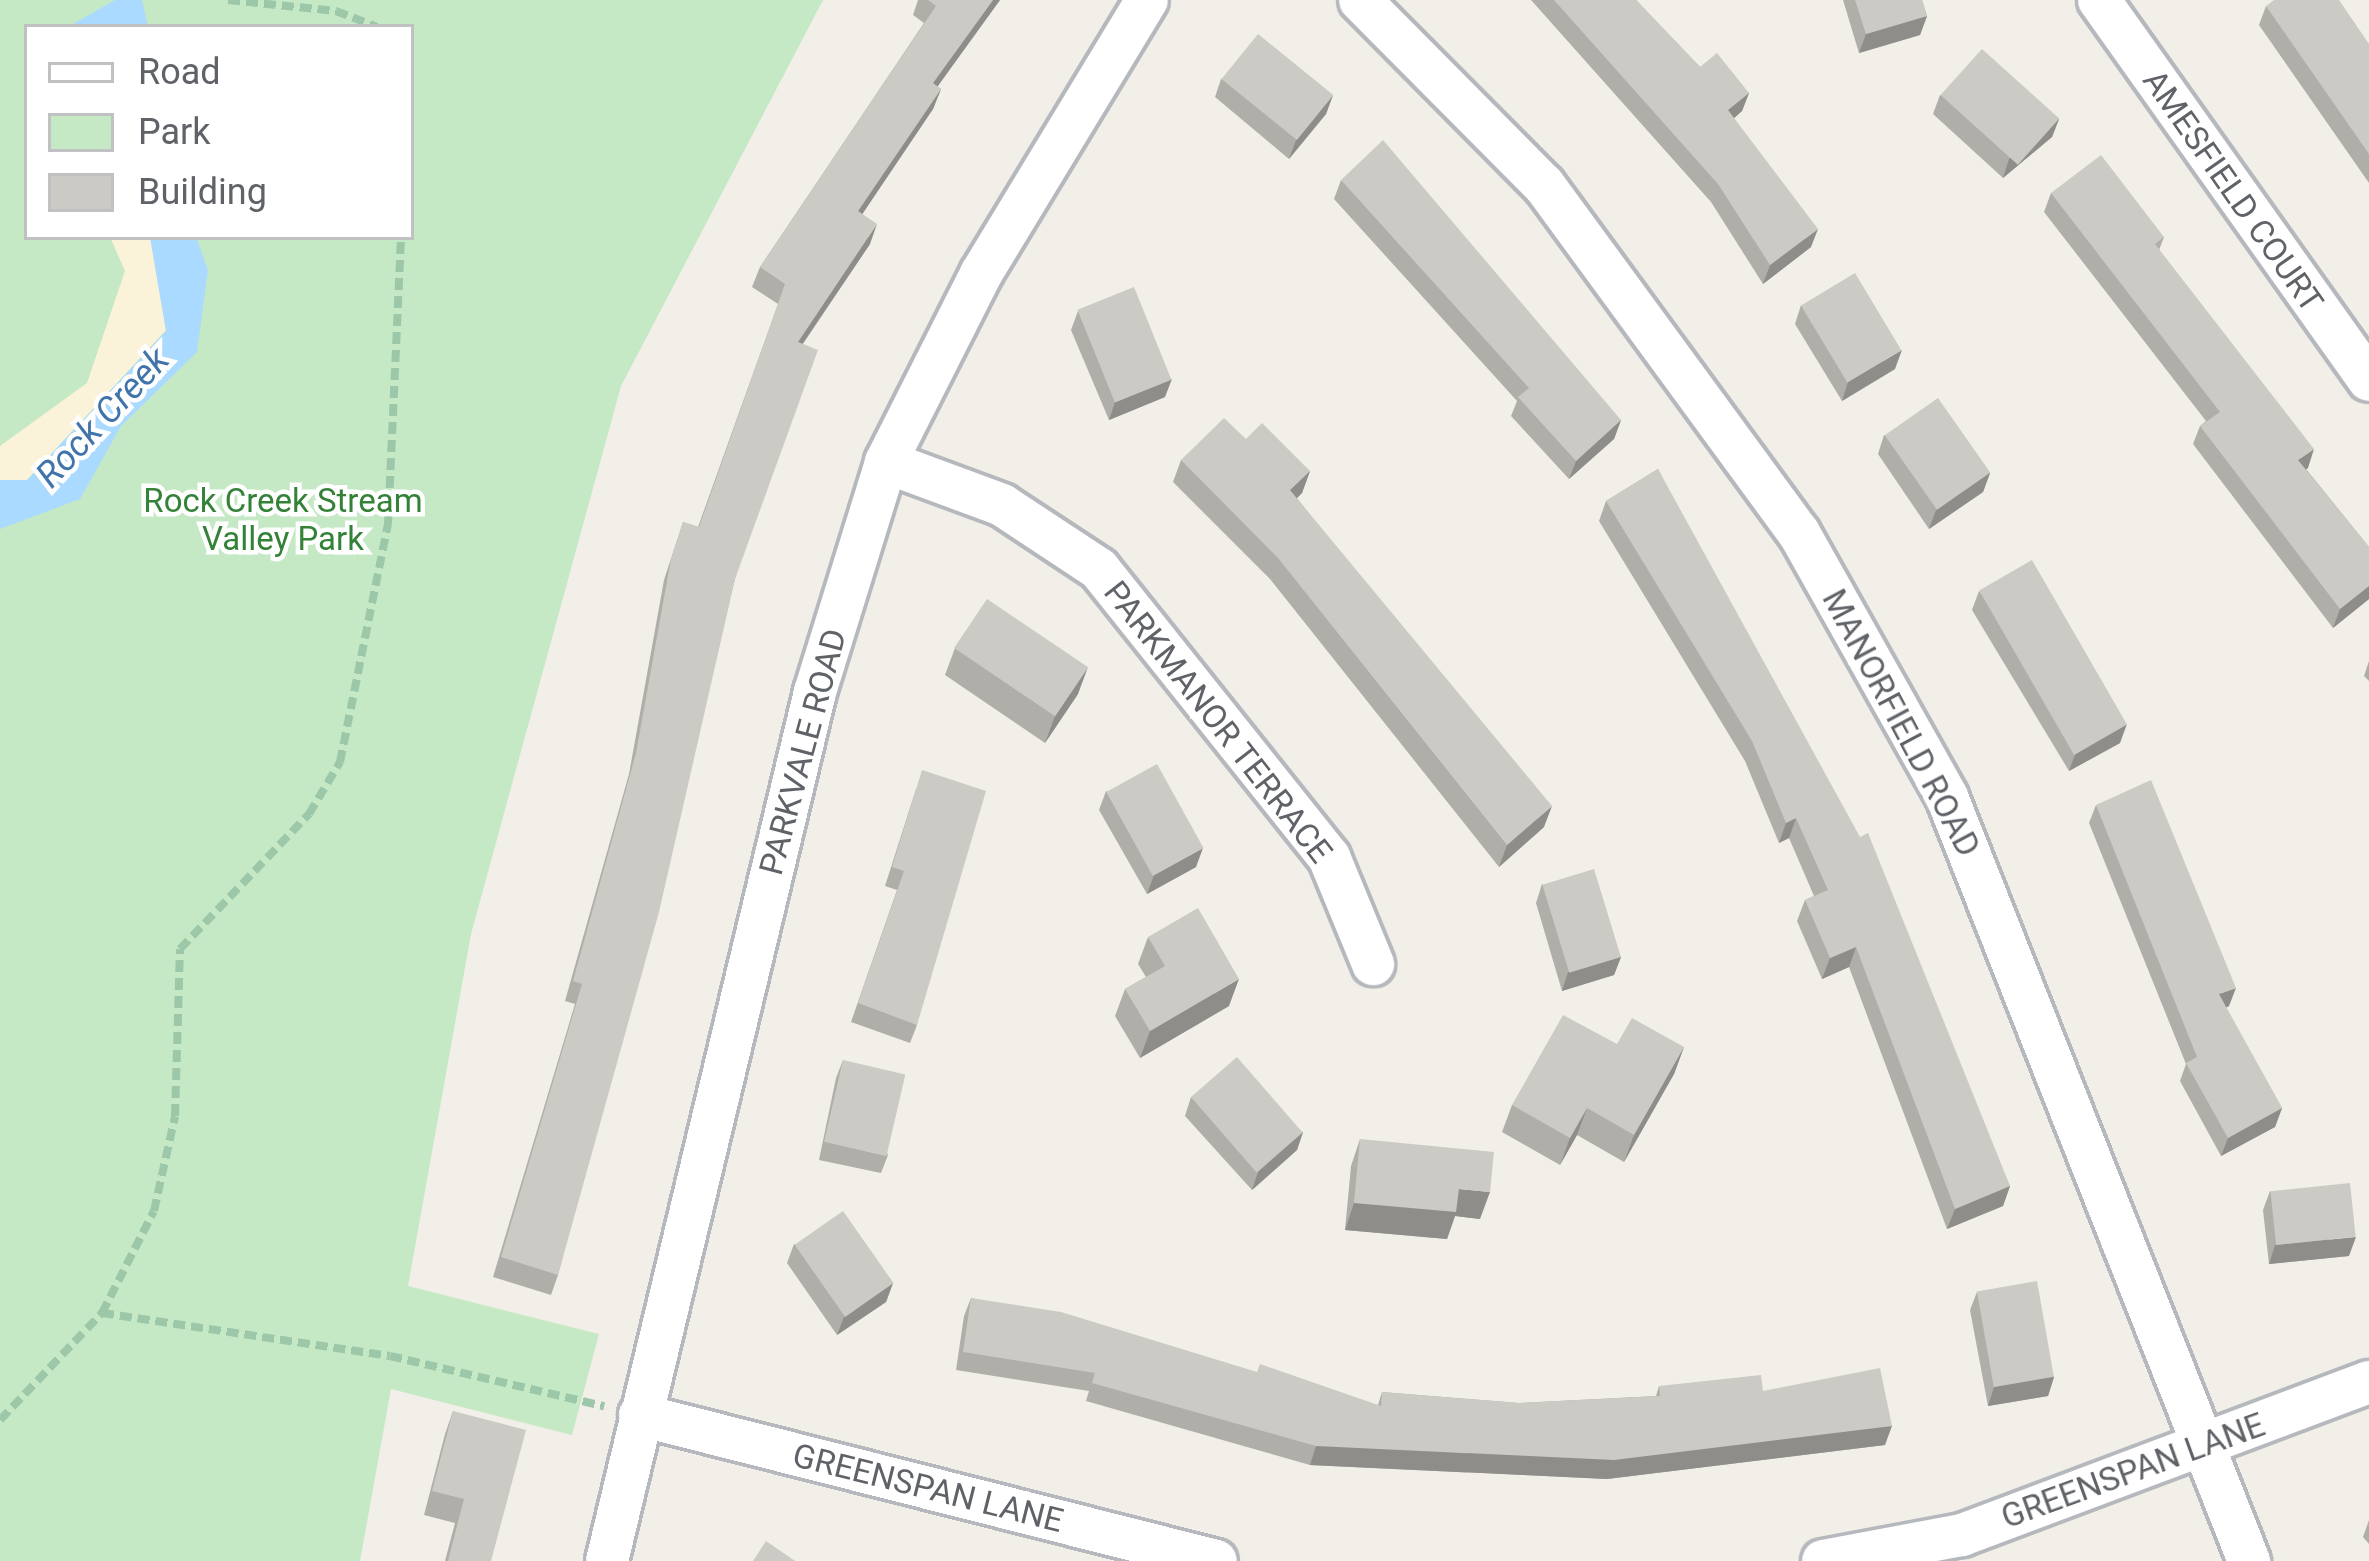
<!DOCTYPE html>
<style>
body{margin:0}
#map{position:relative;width:2369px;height:1561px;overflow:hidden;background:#f1efe8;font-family:Roboto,sans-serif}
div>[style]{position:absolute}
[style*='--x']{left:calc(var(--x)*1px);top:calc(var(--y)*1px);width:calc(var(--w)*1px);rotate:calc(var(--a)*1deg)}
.green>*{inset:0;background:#c5e8c5}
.sand>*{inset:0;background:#fbf3d9}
.water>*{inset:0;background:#aadaff}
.path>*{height:8px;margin-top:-4px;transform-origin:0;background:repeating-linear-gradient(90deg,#9cc7a9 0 12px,transparent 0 18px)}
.roads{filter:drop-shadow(3px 0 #b5b8bc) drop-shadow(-3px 0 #b5b8bc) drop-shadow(0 3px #b5b8bc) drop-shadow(0 -3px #b5b8bc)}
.street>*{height:42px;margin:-21px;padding:0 21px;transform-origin:21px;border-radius:21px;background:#fff}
.wall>*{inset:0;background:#afaea9}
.shaded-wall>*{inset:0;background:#8f8d8a}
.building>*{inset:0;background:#cccac5;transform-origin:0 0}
span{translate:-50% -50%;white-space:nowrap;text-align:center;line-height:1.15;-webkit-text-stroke:9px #fff;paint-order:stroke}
.street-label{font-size:33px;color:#5f6368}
.park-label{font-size:33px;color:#348238}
.water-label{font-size:36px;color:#4174aa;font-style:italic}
.legend{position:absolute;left:24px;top:24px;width:390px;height:216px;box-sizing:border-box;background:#fff;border:3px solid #bfc1c3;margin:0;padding:15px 21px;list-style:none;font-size:36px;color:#5f6368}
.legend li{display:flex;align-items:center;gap:24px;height:60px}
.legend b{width:60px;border:3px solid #bfc1c3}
</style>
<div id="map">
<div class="green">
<i style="clip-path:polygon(evenodd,0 0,823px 0,621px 386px,471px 934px,408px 1286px,599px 1334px,572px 1435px,391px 1389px,360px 1561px,0 1561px,0 0,27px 27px,411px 27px,411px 237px,27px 237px,27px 27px)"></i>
</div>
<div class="sand">
<i style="clip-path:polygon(110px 237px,150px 237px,166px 330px,27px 480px,0 480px,0 446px,87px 383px,125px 271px)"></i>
</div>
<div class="water">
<i style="clip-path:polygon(115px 0,142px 0,148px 27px,68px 27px)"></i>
<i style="clip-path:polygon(150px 237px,196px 237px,208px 270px,197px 352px,121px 426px,80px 499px,0 529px,0 480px,27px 480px,166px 331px)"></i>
</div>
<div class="path">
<i style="--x:228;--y:0;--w:109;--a:5.8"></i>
<i style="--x:336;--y:11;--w:44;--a:21.3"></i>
<i style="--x:102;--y:1313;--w:291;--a:8.5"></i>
<i style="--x:390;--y:1356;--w:220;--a:13.2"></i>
<i style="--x:0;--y:1420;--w:148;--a:-46.4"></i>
<i style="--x:102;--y:1313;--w:114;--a:-63"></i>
<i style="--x:154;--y:1211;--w:97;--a:-77.5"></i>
<i style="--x:175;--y:1116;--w:167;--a:-88.3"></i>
<i style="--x:180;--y:949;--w:187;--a:-46.3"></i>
<i style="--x:309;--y:814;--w:61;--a:-59.2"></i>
<i style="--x:340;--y:762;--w:243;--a:-78.6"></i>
<i style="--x:388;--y:524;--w:287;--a:-87.4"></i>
</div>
<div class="roads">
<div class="street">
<i style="--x:1360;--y:0;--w:261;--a:45.2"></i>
<i style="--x:1544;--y:185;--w:431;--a:53.8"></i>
<i style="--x:1799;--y:533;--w:303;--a:60.7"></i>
<i style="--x:1947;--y:797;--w:822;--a:68.43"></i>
<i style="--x:2099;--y:0;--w:466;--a:54.6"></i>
<i style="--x:886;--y:462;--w:124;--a:20.3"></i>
<i style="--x:1002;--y:505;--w:116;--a:33.4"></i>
<i style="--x:1099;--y:569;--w:369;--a:51.4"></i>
<i style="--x:1329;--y:857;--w:116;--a:67.6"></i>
<i style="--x:640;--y:1415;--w:594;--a:14.22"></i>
<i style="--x:607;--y:1561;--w:894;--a:-76.54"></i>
<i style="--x:815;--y:692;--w:241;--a:-72.8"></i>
<i style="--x:886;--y:462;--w:211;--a:-63.2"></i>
<i style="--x:981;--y:274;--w:320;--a:-58.8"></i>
<i style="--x:1823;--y:1561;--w:141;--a:-10.6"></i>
<i style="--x:1962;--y:1535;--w:435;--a:-20.6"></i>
</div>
</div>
<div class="wall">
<i style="clip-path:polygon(918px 0,1000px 0,937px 86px,941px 89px,933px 109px,862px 214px,870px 244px,803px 344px,735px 579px,558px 1275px,551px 1295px,493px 1277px,575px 1004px,565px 1001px,629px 774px,664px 580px,683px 522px,698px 527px,778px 304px,752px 287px,760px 267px,924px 23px,913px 15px)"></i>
<i style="clip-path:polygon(1531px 0,1636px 0,1700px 67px,1749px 93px,1742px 111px,1734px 118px,1811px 247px,1763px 284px,1711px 202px)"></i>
<i style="clip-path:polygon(1843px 0,1922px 0,1927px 16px,1920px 35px,1859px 53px)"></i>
<i style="clip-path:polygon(2266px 6px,2369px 44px,2369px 183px,2259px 25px)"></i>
<i style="clip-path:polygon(1221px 79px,1333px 95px,1326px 114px,1289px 159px,1215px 97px)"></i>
<i style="clip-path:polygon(1940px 95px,2059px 119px,2052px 137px,2003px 178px,1933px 114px)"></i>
<i style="clip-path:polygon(1341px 180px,1621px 420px,1614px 439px,1569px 479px,1511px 416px,1517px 401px,1334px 199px)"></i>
<i style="clip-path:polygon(2051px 193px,2164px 237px,2159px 250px,2308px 468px,2306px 469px,2369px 547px,2369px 599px,2333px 628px,2193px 444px,2200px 426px,2206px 421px,2044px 212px)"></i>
<i style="clip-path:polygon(1801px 305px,1895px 369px,1842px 401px,1795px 324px)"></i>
<i style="clip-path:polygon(1078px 311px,1165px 397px,1109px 420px,1071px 330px)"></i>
<i style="clip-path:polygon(1884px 435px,1990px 473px,1983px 492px,1929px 529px,1878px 454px)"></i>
<i style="clip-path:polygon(1246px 439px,1310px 471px,1302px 493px,1297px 498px,1544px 827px,1499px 867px,1270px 579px,1173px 482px,1181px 460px)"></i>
<i style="clip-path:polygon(1658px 469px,2010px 1186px,2003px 1206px,1947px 1229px,1849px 967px,1822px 979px,1797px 921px,1805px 900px,1814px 896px,1789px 838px,1779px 843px,1745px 761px,1599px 521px,1606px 501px)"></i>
<i style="clip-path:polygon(1979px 591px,2120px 743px,2069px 771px,1972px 610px)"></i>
<i style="clip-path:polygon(955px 648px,1078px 694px,1045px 743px,945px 675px)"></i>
<i style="clip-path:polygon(2369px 661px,2369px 681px,2364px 676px)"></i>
<i style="clip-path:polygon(916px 789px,917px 1025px,910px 1043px,851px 1022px,897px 890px,885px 886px)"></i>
<i style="clip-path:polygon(1106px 791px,1196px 867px,1147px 894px,1099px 810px)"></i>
<i style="clip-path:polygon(2096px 805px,2229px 1006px,2226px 1008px,2282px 1108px,2275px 1127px,2221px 1156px,2180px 1081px,2186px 1064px,2089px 823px)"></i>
<i style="clip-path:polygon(1542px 884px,1621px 957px,1614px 975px,1562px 991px,1536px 903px)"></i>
<i style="clip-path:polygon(1148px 937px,1229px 1006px,1140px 1058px,1115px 1016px,1125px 989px,1146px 977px,1138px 964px)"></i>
<i style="clip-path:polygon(1617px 1044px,1684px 1047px,1674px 1074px,1624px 1162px,1577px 1135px,1560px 1165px,1502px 1132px,1512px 1105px)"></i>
<i style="clip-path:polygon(843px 1060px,888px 1155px,881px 1173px,819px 1160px,836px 1078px)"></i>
<i style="clip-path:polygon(1191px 1097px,1303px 1132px,1297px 1150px,1252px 1190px,1185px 1116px)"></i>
<i style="clip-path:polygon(1360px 1139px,1480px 1219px,1455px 1216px,1447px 1239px,1345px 1230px,1351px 1166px)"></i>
<i style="clip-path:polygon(2270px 1191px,2349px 1256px,2269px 1264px,2263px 1210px)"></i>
<i style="clip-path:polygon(794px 1244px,893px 1283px,886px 1302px,837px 1335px,787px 1263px)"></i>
<i style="clip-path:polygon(1977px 1292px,2054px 1377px,2048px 1396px,1988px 1406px,1970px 1310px)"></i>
<i style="clip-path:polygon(971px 1298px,1378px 1405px,1382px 1392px,1519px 1403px,1656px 1396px,1659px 1386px,1763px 1391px,1885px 1445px,1607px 1479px,1310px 1465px,1086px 1401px,1089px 1391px,956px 1370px,964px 1316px)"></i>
<i style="clip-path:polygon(453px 1411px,491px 1561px,445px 1561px,455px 1523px,424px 1515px,445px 1434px)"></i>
<i style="clip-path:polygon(2369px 1520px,2369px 1544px,2363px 1537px)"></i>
</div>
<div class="shaded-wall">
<i style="clip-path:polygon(993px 0,1000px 0,925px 104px,933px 83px)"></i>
<i style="clip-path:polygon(1927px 16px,1920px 35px,1859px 53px,1866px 34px)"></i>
<i style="clip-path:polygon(941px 89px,933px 109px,851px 231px,858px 211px)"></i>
<i style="clip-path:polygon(1749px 93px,1742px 111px,1722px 129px,1728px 110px)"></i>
<i style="clip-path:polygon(1333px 95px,1326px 114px,1289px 159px,1296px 140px)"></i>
<i style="clip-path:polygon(2059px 119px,2052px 137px,2003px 178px,2009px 159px)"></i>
<i style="clip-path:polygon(877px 224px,870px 244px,790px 362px,798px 342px)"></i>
<i style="clip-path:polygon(1818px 229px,1811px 247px,1763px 284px,1770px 265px)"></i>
<i style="clip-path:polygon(1902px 350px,1895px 369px,1842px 401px,1848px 382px)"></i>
<i style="clip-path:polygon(1172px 379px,1165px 397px,1109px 420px,1115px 402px)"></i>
<i style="clip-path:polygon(1621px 420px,1614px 439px,1569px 479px,1576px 461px)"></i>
<i style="clip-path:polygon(2314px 449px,2308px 468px,2292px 478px,2298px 460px)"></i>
<i style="clip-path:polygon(1310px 471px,1302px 493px,1283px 512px,1290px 490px)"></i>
<i style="clip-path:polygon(1990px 473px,1983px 492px,1929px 529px,1936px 510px)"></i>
<i style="clip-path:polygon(2369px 586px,2369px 599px,2333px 628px,2340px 609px)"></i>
<i style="clip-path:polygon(1088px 667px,1078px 694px,1045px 743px,1055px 716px)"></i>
<i style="clip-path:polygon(2127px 724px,2120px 743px,2069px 771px,2076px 752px)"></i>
<i style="clip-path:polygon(1552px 806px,1544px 827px,1499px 867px,1507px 845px)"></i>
<i style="clip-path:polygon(1796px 818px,1789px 838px,1779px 843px,1786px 823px)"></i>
<i style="clip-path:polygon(1203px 848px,1196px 867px,1147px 894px,1154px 875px)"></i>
<i style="clip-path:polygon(1856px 947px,1849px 967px,1822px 979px,1830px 958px)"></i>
<i style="clip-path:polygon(1621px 957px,1614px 975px,1562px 991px,1568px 972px)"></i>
<i style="clip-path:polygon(1239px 979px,1229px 1006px,1140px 1058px,1150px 1031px)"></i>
<i style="clip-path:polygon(2236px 988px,2229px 1006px,2212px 1013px,2219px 994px)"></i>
<i style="clip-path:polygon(1684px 1047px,1674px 1074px,1624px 1162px,1634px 1135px)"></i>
<i style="clip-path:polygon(1587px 1108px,1577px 1135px,1560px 1165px,1570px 1138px)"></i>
<i style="clip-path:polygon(2282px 1108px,2275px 1127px,2221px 1156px,2228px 1138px)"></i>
<i style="clip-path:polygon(1303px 1132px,1297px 1150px,1252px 1190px,1258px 1172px)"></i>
<i style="clip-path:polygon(2010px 1186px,2003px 1206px,1947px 1229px,1955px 1209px)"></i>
<i style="clip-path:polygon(1459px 1189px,1490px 1192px,1480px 1219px,1455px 1216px,1447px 1239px,1345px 1230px,1354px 1203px)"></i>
<i style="clip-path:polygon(2356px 1237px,2349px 1256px,2269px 1264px,2275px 1245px)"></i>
<i style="clip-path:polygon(893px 1283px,886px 1302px,837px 1335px,844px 1317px)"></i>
<i style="clip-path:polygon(2054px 1377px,2048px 1396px,1988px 1406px,1994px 1387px)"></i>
<i style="clip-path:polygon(1892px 1426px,1885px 1445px,1607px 1479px,1310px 1465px,1316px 1446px)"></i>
</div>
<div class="building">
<i style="clip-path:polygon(928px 0,993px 0,933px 83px,941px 89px,858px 211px,877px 224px,798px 342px,818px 350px,735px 579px,659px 912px,558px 1275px,501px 1257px,582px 984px,573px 981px,636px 753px,671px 559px,683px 522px,699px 527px,785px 284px,760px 267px,936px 6px)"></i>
<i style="clip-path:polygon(1554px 0,1636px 0,1700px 67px,1717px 53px,1749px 93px,1728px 110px,1818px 229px,1770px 265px,1718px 184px)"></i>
<i style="clip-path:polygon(1855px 0,1922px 0,1927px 16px,1866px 34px)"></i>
<i style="clip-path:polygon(2274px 0,2339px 0,2369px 44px,2369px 154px,2266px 6px)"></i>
<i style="left:1258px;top:34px;width:97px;height:58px;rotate:39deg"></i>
<i style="left:1982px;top:49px;width:104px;height:62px;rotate:42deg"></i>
<i style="clip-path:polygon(1383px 140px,1621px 420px,1576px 461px,1518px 397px,1529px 388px,1341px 180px)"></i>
<i style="clip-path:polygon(2101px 155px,2164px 237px,2155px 244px,2314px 449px,2298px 460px,2369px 547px,2369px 586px,2340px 609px,2200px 426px,2220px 412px,2051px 193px)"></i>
<i style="left:1855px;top:273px;width:90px;height:63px;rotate:59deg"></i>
<i style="left:1134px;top:287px;width:100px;height:61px;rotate:68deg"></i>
<i style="left:1938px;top:398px;width:91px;height:65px;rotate:55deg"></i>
<i style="clip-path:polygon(1224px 418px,1246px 439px,1262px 423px,1310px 471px,1290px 490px,1552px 806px,1507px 845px,1278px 558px,1181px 460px)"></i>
<i style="clip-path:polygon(1658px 469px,1860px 837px,1868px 833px,2010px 1186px,1955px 1209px,1856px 947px,1830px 958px,1805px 900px,1828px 890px,1796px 818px,1786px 823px,1752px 741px,1606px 501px)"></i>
<i style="left:2032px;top:560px;width:190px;height:61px;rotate:60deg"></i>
<i style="left:987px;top:599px;width:122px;height:59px;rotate:34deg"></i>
<i style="left:1157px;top:764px;width:96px;height:58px;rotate:61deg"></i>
<i style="clip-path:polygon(922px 770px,986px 791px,917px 1025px,858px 1003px,904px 871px,892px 867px)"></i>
<i style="clip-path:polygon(2151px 780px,2236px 988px,2219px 994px,2282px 1108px,2228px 1138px,2186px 1063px,2197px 1057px,2096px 805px)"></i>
<i style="left:1594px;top:869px;width:92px;height:54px;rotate:73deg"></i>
<i style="clip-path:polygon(1198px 908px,1239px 979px,1150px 1031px,1125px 989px,1165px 966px,1148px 937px)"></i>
<i style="clip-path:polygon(1563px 1015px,1617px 1044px,1632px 1018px,1684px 1047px,1634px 1135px,1587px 1108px,1570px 1138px,1512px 1105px)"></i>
<i style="left:1237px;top:1057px;width:100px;height:61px;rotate:49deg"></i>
<i style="left:843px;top:1060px;width:64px;height:84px;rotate:13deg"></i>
<i style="clip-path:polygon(1360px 1139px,1494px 1152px,1490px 1192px,1459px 1189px,1456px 1212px,1354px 1203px)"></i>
<i style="left:2350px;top:1183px;width:54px;height:80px;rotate:84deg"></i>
<i style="left:843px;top:1211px;width:88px;height:59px;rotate:55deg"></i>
<i style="left:2037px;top:1281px;width:97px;height:61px;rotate:80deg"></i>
<i style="clip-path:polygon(971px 1298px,1061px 1312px,1257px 1372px,1260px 1364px,1381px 1406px,1382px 1392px,1519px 1403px,1660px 1396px,1659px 1386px,1761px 1375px,1763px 1391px,1880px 1368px,1892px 1426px,1614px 1460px,1316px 1446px,1092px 1383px,1095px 1373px,963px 1352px)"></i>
<i style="clip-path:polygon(453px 1411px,526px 1430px,491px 1561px,448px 1561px,464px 1499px,432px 1491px)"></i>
<i style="clip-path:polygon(766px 1541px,795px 1561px,753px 1561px)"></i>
</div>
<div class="street-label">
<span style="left:2233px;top:191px;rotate:55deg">AMESFIELD COURT</span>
<span style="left:1218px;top:722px;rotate:52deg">PARKMANOR TERRACE</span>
<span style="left:1901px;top:723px;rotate:62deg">MANORFIELD ROAD</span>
<span style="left:803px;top:752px;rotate:-75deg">PARKVALE ROAD</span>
<span style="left:2133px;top:1471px;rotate:-20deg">GREENSPAN LANE</span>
<span style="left:928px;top:1488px;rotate:14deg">GREENSPAN LANE</span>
</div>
<div class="park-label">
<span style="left:283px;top:520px">Rock Creek Stream<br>Valley Park</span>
</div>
<div class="water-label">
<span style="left:103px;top:418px;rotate:-47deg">Rock Creek</span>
</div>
<ul class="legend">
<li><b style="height:15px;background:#fff"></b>Road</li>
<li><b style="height:33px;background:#c5e8c5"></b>Park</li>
<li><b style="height:33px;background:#cccac5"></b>Building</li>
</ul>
</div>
